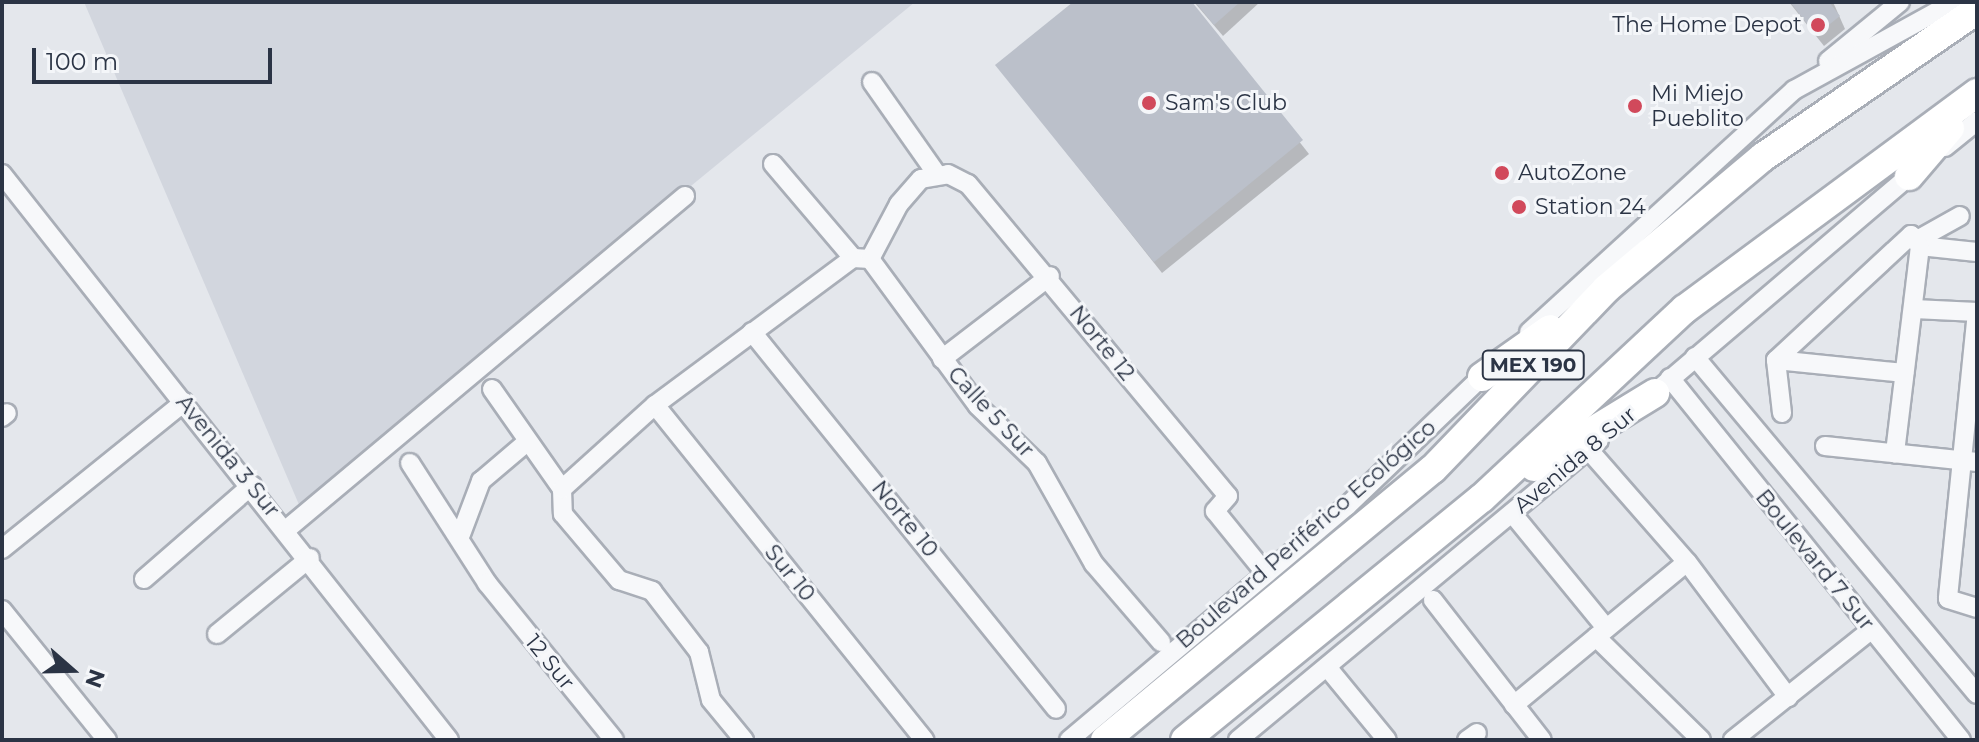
<!DOCTYPE html>
<meta charset="utf-8">
<style>
body{margin:0}
#map{position:relative;width:1979px;height:742px;overflow:hidden;background:#e4e7ec;font-family:Montserrat,sans-serif}
div>[style]{position:absolute}
[style*='--x']{left:calc(var(--x)*1px);top:calc(var(--y)*1px);width:calc(var(--w)*1px);rotate:calc(var(--a)*1deg)}
.built>*{inset:0;background:#d2d6de}
.shadow>*{inset:0;background:#0003}
.building>*{inset:0;background:#bbc0ca}
.roads{filter:drop-shadow(2px 0 #a9aeb7) drop-shadow(-2px 0 #a9aeb7) drop-shadow(0 2px #a9aeb7) drop-shadow(0 -2px #a9aeb7)}
.minor>*{height:18px;margin:-9px;padding:0 9px;transform-origin:9px;border-radius:9px;background:#f7f8fa}
.highway>*{height:28px;margin:-14px;padding:0 14px;transform-origin:14px;border-radius:14px;background:#fff}
.dots>*{width:22px;height:22px;translate:-50% -50%;box-sizing:border-box;border:4px solid #f4f6f9;border-radius:50%}
span{translate:-50% -50%;white-space:nowrap;text-align:center;line-height:1.15;-webkit-text-stroke:6px #f4f6f9;paint-order:stroke}
.shield-label span{padding:2px 6px;background:#f4f6f9;border:2px solid;border-radius:6px;-webkit-text-stroke-width:0}
.shield-label{font-size:20px;color:#2b3445;font-weight:700}
.poi-label{font-size:22px;color:#2b3445}
.right{translate:-100% -50%;text-align:right}
.left{translate:0 -50%;text-align:left}
.street-label{font-size:22px;color:#2b3445}
.frame{position:absolute;inset:0;border:4px solid #2b3445;pointer-events:none}
.north{position:absolute;left:32px;top:630px;width:80px;height:80px;-webkit-text-stroke:6px #f4f6f9;paint-order:stroke;rotate:110deg;font-size:22px;font-weight:700;line-height:32px;text-align:center;color:#2b3445}
.north::after{content:'';display:block;margin:auto;width:28px;height:36px;background:#2b3445;clip-path:polygon(50% 0,100% 100%,50% 72%,0 100%)}
.scale{position:absolute;left:32px;top:48px;width:240px;height:36px;box-sizing:border-box;border:4px solid #2b3445;border-top:0;padding-left:10px;font-size:24px;line-height:28px;white-space:nowrap;color:#2b3445;-webkit-text-stroke:6px #f4f6f9;paint-order:stroke}
</style>
<div id="map">
<div class="built">
<i style="clip-path:polygon(84px 2px,915px 2px,300px 507px)"></i>
</div>
<div class="shadow">
<i style="clip-path:polygon(1076px 2px,1189px 2px,1309px 154px,1162px 273px,998px 66px)"></i>
<i style="clip-path:polygon(1194px 2px,1260px 2px,1223px 36px)"></i>
<i style="clip-path:polygon(1789px 2px,1833px 2px,1845px 29px,1824px 46px)"></i>
</div>
<div class="building">
<i style="clip-path:polygon(1073px 2px,1192px 2px,1303px 140px,1154px 262px,995px 65px)"></i>
<i style="clip-path:polygon(1195px 2px,1240px 2px,1214px 25px)"></i>
<i style="clip-path:polygon(1790px 2px,1829px 2px,1840px 16px,1816px 35px)"></i>
</div>
<div class="roads">
<div class="minor">
<i style="--x:1828;--y:61;--w:93;--a:-39.3"></i>
<i style="--x:872;--y:82;--w:111;--a:54.9"></i>
<i style="--x:1945;--y:147;--w:41;--a:-39.1"></i>
<i style="--x:773;--y:164;--w:123;--a:49.6"></i>
<i style="--x:853;--y:258;--w:17;--a:3"></i>
<i style="--x:870;--y:259;--w:182;--a:53.7"></i>
<i style="--x:978;--y:406;--w:82;--a:44"></i>
<i style="--x:1037;--y:463;--w:116;--a:60.6"></i>
<i style="--x:1094;--y:564;--w:103;--a:49.3"></i>
<i style="--x:2;--y:174;--w:721;--a:51.7"></i>
<i style="--x:1917;--y:240;--w:49;--a:-29.2"></i>
<i style="--x:1920;--y:246;--w:57;--a:6"></i>
<i style="--x:870;--y:259;--w:62;--a:-62.2"></i>
<i style="--x:899;--y:204;--w:33;--a:-49"></i>
<i style="--x:921;--y:179;--w:27;--a:-10"></i>
<i style="--x:948;--y:174;--w:22;--a:27"></i>
<i style="--x:968;--y:184;--w:406;--a:50.2"></i>
<i style="--x:1228;--y:496;--w:20;--a:131"></i>
<i style="--x:1215;--y:511;--w:81;--a:51"></i>
<i style="--x:1914;--y:309;--w:63;--a:2.7"></i>
<i style="--x:1977;--y:312;--w:288;--a:95.8"></i>
<i style="--x:1948;--y:599;--w:30;--a:17"></i>
<i style="--x:752;--y:332;--w:484;--a:51.1"></i>
<i style="--x:1529;--y:332;--w:359;--a:-42.4"></i>
<i style="--x:1794;--y:90;--w:183;--a:-28.8"></i>
<i style="--x:1695;--y:357;--w:439;--a:50.1"></i>
<i style="--x:942;--y:359;--w:136;--a:-37.5"></i>
<i style="--x:1776;--y:360;--w:129;--a:5.8"></i>
<i style="--x:1670;--y:378;--w:464;--a:51.2"></i>
<i style="--x:492;--y:389;--w:122;--a:55"></i>
<i style="--x:562;--y:489;--w:25;--a:88"></i>
<i style="--x:563;--y:514;--w:87;--a:49.7"></i>
<i style="--x:619;--y:580;--w:35;--a:18"></i>
<i style="--x:652;--y:591;--w:77;--a:52.4"></i>
<i style="--x:699;--y:652;--w:49;--a:76"></i>
<i style="--x:711;--y:700;--w:52;--a:50.5"></i>
<i style="--x:1646;--y:400;--w:355;--a:-40.4"></i>
<i style="--x:655;--y:405;--w:430;--a:51.2"></i>
<i style="--x:1782;--y:413;--w:53;--a:-96.5"></i>
<i style="--x:1776;--y:360;--w:184;--a:-42.8"></i>
<i style="--x:1911;--y:235;--w:14;--a:51"></i>
<i style="--x:1920;--y:246;--w:209;--a:96.9"></i>
<i style="--x:2;--y:417;--w:6;--a:-39"></i>
<i style="--x:1825;--y:446;--w:153;--a:6"></i>
<i style="--x:1588;--y:449;--w:150;--a:48.8"></i>
<i style="--x:1687;--y:562;--w:169;--a:53.2"></i>
<i style="--x:410;--y:463;--w:143;--a:57.3"></i>
<i style="--x:487;--y:583;--w:202;--a:51"></i>
<i style="--x:562;--y:489;--w:125;--a:-42.1"></i>
<i style="--x:655;--y:405;--w:247;--a:-36.6"></i>
<i style="--x:1512;--y:513;--w:149;--a:50.7"></i>
<i style="--x:287;--y:529;--w:519;--a:-39.92"></i>
<i style="--x:461;--y:534;--w:57;--a:-69.3"></i>
<i style="--x:481;--y:481;--w:60;--a:-40.3"></i>
<i style="--x:2;--y:549;--w:234;--a:-38.9"></i>
<i style="--x:144;--y:579;--w:143;--a:-41"></i>
<i style="--x:1433;--y:600;--w:177;--a:52.1"></i>
<i style="--x:2;--y:610;--w:167;--a:51.1"></i>
<i style="--x:217;--y:634;--w:120;--a:-39.3"></i>
<i style="--x:1596;--y:637;--w:147;--a:44.4"></i>
<i style="--x:1327;--y:667;--w:94;--a:50.6"></i>
<i style="--x:1514;--y:705;--w:224;--a:-39.6"></i>
<i style="--x:1069;--y:740;--w:363;--a:-40.1"></i>
<i style="--x:1347;--y:506;--w:198;--a:-43.8"></i>
<i style="--x:1238;--y:740;--w:469;--a:-39.7"></i>
<i style="--x:1467;--y:740;--w:12;--a:-35"></i>
<i style="--x:1733;--y:740;--w:176;--a:-38.6"></i>
</div>
<div class="highway">
<i style="--x:1909;--y:176;--w:63;--a:-49.5"></i>
<i style="--x:1482;--y:377;--w:83;--a:-35.2"></i>
<i style="--x:1534;--y:467;--w:142;--a:-31.4"></i>
<i style="--x:1105;--y:740;--w:425;--a:-39.6"></i>
<i style="--x:1433;--y:469;--w:250;--a:-46.1"></i>
<i style="--x:1606;--y:289;--w:205;--a:-40.1"></i>
<i style="--x:1763;--y:157;--w:260;--a:-34.5"></i>
<i style="--x:1185;--y:740;--w:383;--a:-39.2"></i>
<i style="--x:1482;--y:498;--w:277;--a:-43"></i>
<i style="--x:1685;--y:309;--w:363;--a:-36.5"></i>
</div>
</div>
<div class="dots">
<i style="left:1818px;top:25px;background:#d1495b"></i>
<i style="left:1149px;top:103px;background:#d1495b"></i>
<i style="left:1635px;top:106px;background:#d1495b"></i>
<i style="left:1502px;top:173px;background:#d1495b"></i>
<i style="left:1519px;top:207px;background:#d1495b"></i>
</div>
<div class="shield-label">
<span style="left:1533px;top:365px">MEX 190</span>
</div>
<div class="poi-label">
<span class="right" style="left:1802px;top:25px">The Home Depot</span>
<span class="left" style="left:1651px;top:106px">Mi Miejo<br>Pueblito</span>
<span class="left" style="left:1165px;top:103px">Sam's Club</span>
<span class="left" style="left:1518px;top:173px">AutoZone</span>
<span class="left" style="left:1535px;top:207px">Station 24</span>
</div>
<div class="street-label">
<span style="left:1102px;top:343px;rotate:51deg">Norte 12</span>
<span style="left:991px;top:412px;rotate:47deg">Calle 5 Sur</span>
<span style="left:228px;top:456px;rotate:51deg">Avenida 3 Sur</span>
<span style="left:1575px;top:460px;rotate:-40deg">Avenida 8 Sur</span>
<span style="left:905px;top:519px;rotate:51deg">Norte 10</span>
<span style="left:1306px;top:534px;rotate:-41deg">Boulevard Periférico Ecológico</span>
<span style="left:1815px;top:560px;rotate:51deg">Boulevard 7 Sur</span>
<span style="left:790px;top:573px;rotate:51deg">Sur 10</span>
<span style="left:550px;top:662px;rotate:51deg">12 Sur</span>
</div>
<div class="frame"></div>
<div class="north">N</div>
<div class="scale">100 m</div>
</div>
